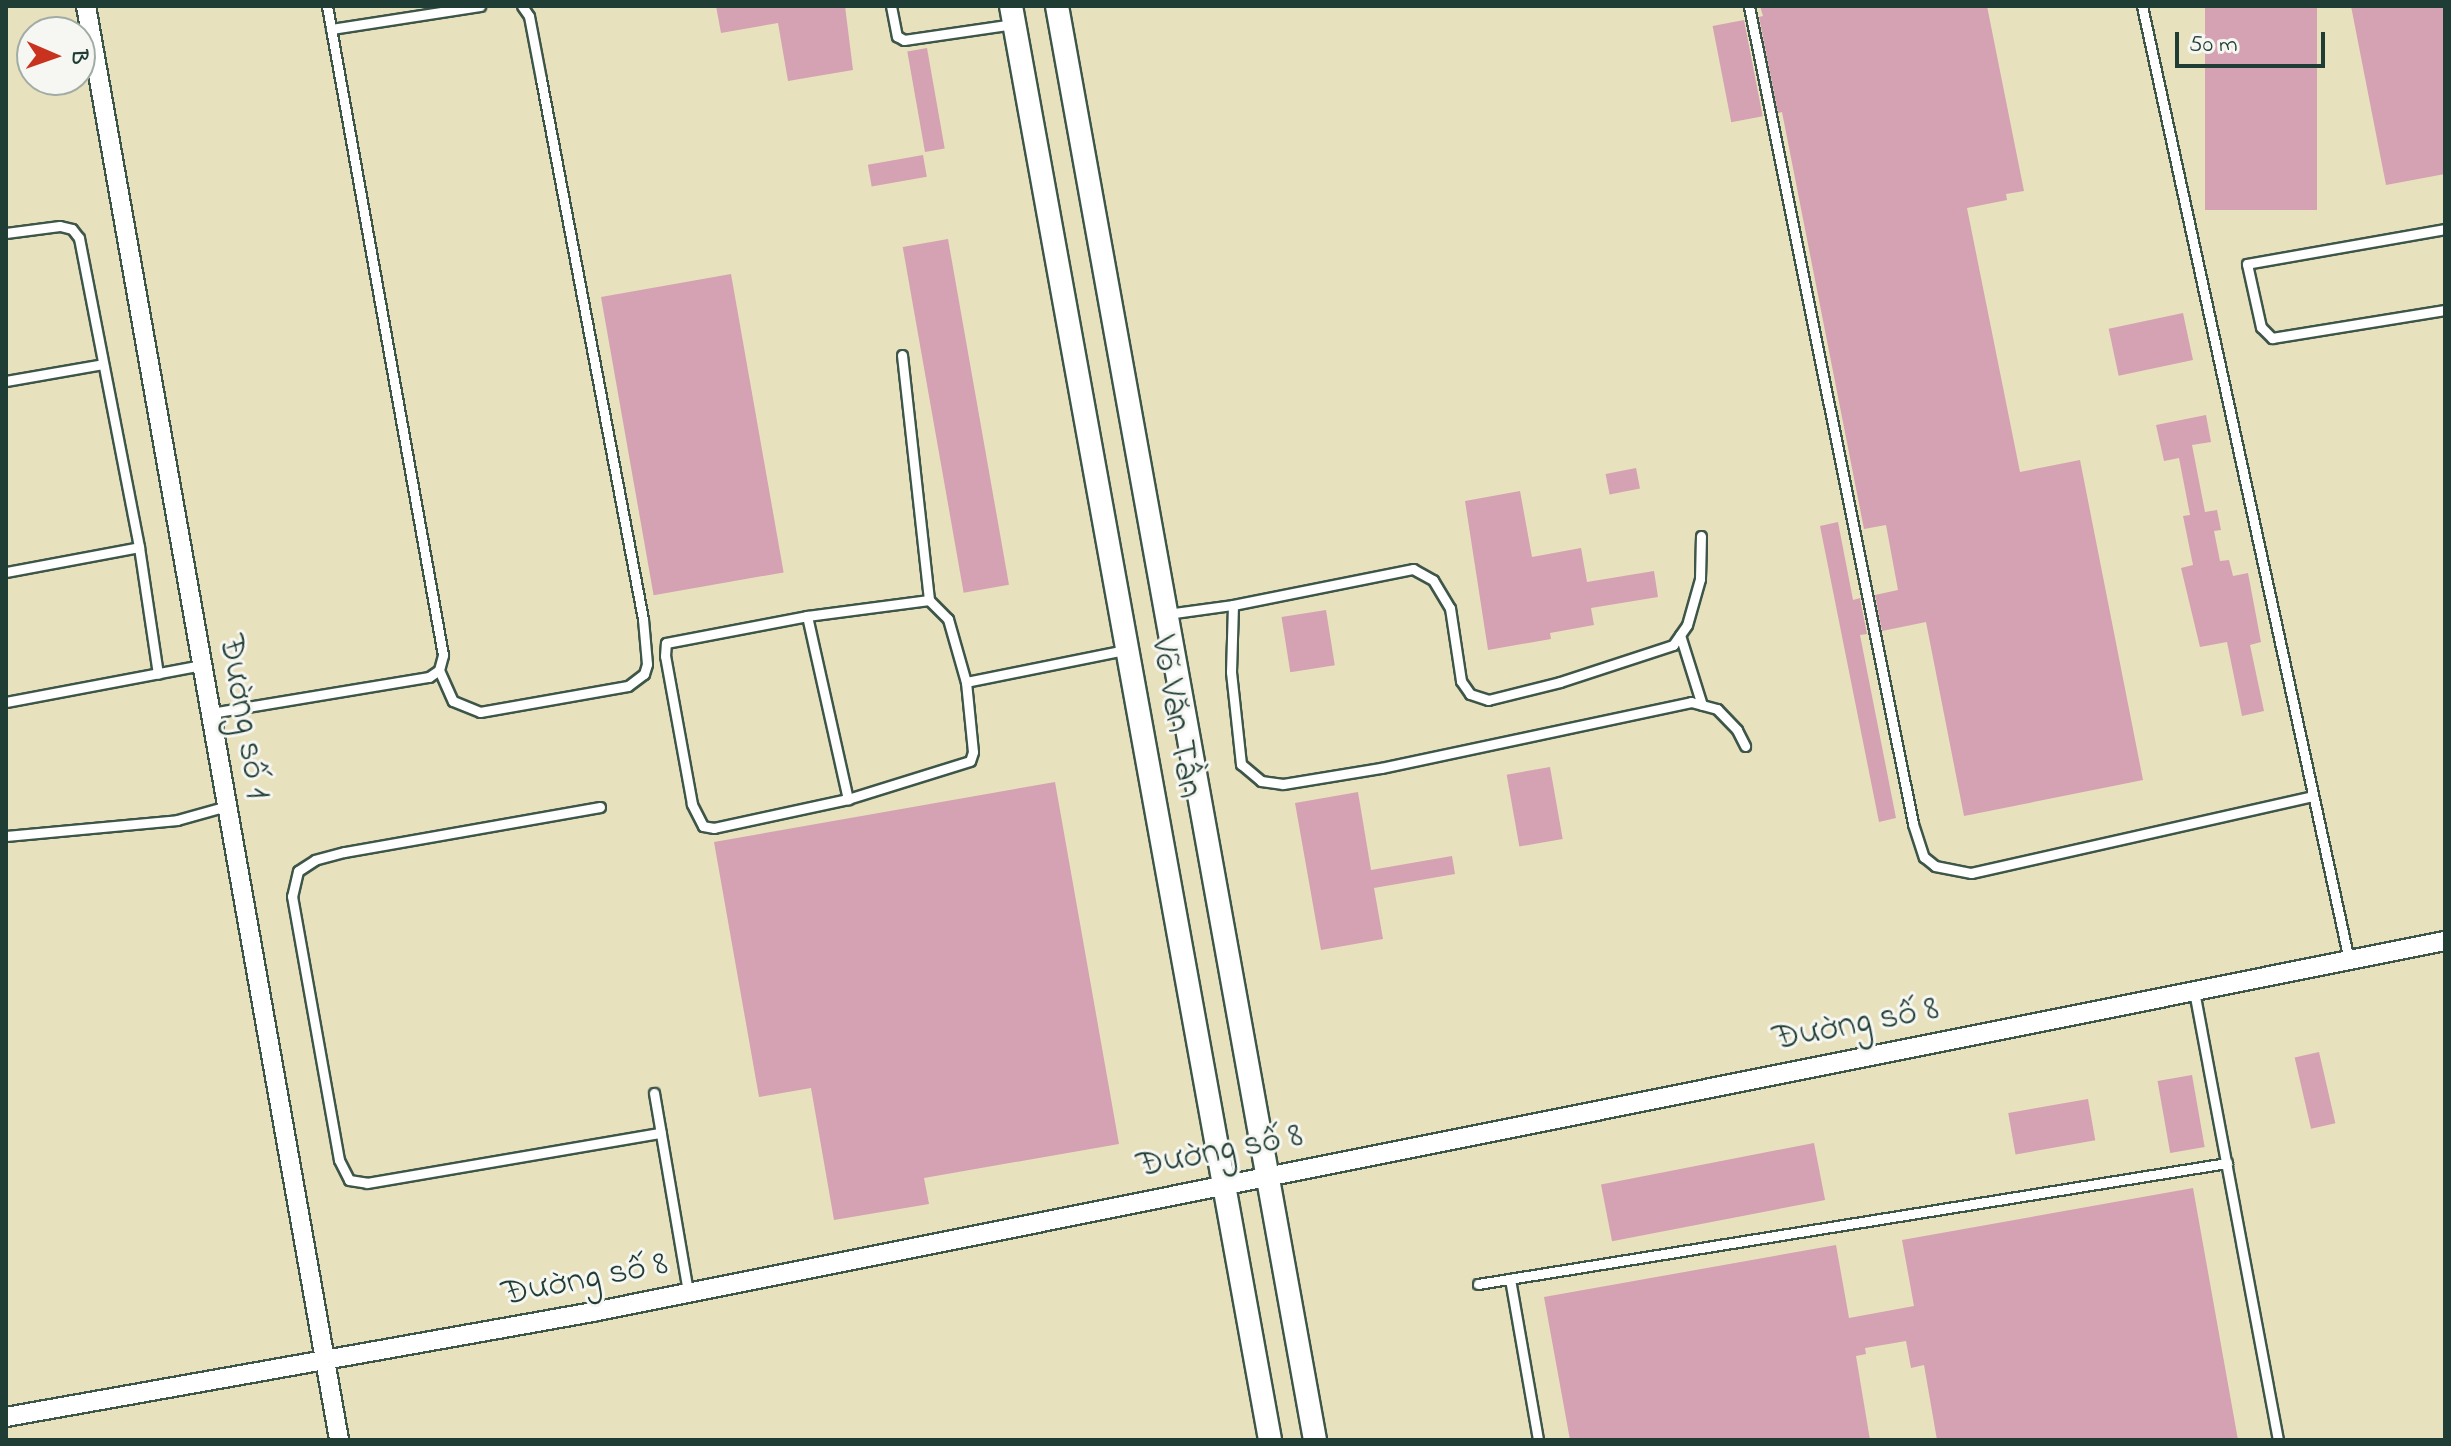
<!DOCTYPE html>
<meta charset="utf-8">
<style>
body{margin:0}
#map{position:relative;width:2451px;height:1446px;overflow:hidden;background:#e8e1bd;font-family:"Indie Flower",sans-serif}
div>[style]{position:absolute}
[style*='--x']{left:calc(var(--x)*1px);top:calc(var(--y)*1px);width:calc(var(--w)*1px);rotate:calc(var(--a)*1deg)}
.building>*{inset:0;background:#d4a2b2;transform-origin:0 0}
.roads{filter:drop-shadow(2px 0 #3d5649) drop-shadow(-2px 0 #3d5649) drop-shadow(0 2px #3d5649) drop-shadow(0 -2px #3d5649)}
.service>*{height:9px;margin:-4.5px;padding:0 4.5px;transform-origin:4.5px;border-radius:4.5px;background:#fff}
.minor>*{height:18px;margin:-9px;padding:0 9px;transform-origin:9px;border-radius:9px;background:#fff}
.tertiary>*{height:22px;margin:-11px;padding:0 11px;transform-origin:11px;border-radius:11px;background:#fff}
span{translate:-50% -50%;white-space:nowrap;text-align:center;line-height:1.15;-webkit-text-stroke:6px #f6f6f2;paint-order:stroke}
.street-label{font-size:36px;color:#1f3d34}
.frame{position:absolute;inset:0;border:8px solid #1f3d34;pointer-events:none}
.north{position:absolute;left:16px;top:16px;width:80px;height:80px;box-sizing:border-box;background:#f6f6f2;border:2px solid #a0aca6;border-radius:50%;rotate:92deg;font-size:22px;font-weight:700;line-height:32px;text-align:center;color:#1f3d34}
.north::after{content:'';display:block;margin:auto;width:28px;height:36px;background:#c8321e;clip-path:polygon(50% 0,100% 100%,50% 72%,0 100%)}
.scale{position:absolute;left:2175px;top:32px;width:150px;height:36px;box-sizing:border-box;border:4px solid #1f3d34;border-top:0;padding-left:10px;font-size:24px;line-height:28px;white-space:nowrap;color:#1f3d34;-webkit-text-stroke:6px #f6f6f2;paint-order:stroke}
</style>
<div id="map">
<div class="building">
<i style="clip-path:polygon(716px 6px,845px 6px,853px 70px,788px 81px,778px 23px,721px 33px)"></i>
<i style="clip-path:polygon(1760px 6px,1987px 6px,2024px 191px,2006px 194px,2007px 200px,1967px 208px,2020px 472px,2080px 460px,2143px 780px,1964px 816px,1926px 622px,1882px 631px,1875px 595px,1898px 590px,1886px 525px,1864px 529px,1782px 112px,1778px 113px,1759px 17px,1763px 16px)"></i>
<i style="left:2205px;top:6px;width:112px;height:204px"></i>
<i style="clip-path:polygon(2351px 6px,2445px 6px,2445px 174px,2386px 185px)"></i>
<i style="left:1744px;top:20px;width:98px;height:32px;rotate:79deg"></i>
<i style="left:927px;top:48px;width:102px;height:20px;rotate:80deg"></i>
<i style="left:923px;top:155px;width:22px;height:56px;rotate:80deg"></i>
<i style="left:948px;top:239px;width:351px;height:46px;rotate:80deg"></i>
<i style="left:731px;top:274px;width:303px;height:132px;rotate:80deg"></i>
<i style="left:2183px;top:313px;width:48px;height:76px;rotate:78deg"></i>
<i style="clip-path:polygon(2206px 415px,2211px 442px,2192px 445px,2205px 512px,2217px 510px,2221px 530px,2214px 531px,2220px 561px,2229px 560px,2233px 576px,2248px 573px,2261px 642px,2250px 645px,2264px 711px,2242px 716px,2227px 642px,2200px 647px,2181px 568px,2193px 565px,2183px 516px,2190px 515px,2179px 458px,2164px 461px,2156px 425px)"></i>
<i style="left:1636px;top:468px;width:21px;height:31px;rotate:79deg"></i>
<i style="clip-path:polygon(1520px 491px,1532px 557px,1581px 548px,1587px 582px,1654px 571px,1658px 597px,1591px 608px,1594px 625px,1550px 633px,1551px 639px,1488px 650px,1465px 501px)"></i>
<i style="clip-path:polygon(1838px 522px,1853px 600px,1860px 598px,1867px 634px,1860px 635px,1896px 818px,1879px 822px,1820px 526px)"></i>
<i style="left:1326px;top:610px;width:56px;height:45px;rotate:81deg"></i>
<i style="left:1550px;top:767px;width:73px;height:44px;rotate:80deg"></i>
<i style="clip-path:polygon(1055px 782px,1119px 1144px,924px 1178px,929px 1204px,834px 1220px,811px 1088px,759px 1097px,714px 842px)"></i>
<i style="clip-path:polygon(1358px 792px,1371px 870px,1452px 856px,1455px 874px,1374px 888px,1383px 939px,1321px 950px,1295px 803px)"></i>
<i style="left:2319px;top:1052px;width:73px;height:25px;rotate:77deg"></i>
<i style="left:2192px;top:1075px;width:73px;height:35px;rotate:80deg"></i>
<i style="left:2088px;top:1099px;width:42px;height:81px;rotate:80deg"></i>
<i style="left:1814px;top:1143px;width:58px;height:217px;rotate:79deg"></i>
<i style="clip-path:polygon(2193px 1188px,2238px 1440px,1937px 1440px,1924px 1365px,1911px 1368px,1906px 1341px,1865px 1348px,1866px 1354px,1856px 1356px,1870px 1440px,1570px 1440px,1544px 1297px,1836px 1245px,1849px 1318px,1914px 1306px,1902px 1240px)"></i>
</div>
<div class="roads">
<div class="service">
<i style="--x:891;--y:6;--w:31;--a:79"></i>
<i style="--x:897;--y:36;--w:8;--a:30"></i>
<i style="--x:904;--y:40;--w:111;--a:-8.3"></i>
<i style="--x:1749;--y:6;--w:834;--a:78.66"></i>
<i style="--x:1913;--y:824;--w:35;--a:72"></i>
<i style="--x:1924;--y:857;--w:14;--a:39"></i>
<i style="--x:1935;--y:866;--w:37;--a:11"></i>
<i style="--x:1971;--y:873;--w:350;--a:-12.7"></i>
<i style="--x:2142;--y:6;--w:976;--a:77.76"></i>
<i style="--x:331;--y:29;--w:151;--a:-8.8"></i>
<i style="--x:2445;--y:229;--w:201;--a:170"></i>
<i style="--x:2247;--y:264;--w:65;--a:77.5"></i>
<i style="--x:2261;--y:327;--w:16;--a:45"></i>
<i style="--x:2272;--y:338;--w:175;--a:-9.2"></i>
<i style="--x:6;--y:233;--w:54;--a:-7.4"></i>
<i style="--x:60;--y:226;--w:12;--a:14"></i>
<i style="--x:72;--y:229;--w:11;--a:52"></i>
<i style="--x:79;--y:238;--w:315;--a:79"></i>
<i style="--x:139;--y:547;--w:128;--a:81.5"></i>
<i style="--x:902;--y:355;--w:246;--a:83.7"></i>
<i style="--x:929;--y:600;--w:27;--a:45"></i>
<i style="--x:948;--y:619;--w:66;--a:74.1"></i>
<i style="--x:966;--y:682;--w:70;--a:84.3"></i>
<i style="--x:973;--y:752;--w:9;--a:108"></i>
<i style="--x:970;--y:761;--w:128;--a:162.7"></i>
<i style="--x:848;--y:799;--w:137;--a:167.8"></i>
<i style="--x:714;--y:828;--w:11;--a:-170"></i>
<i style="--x:703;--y:826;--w:25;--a:-117"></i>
<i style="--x:692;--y:804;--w:150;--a:-100.3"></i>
<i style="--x:665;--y:656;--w:13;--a:-86"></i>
<i style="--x:666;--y:643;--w:144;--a:-10.8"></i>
<i style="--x:807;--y:616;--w:123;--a:-7.5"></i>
<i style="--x:6;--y:381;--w:98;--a:-9.9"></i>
<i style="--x:6;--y:572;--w:135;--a:-10.6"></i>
<i style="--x:1233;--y:605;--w:67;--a:91.7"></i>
<i style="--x:1231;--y:672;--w:93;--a:83.8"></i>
<i style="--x:1241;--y:764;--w:26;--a:40"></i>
<i style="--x:1261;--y:781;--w:22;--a:8"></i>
<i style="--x:1283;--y:784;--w:99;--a:-9.3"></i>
<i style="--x:1381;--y:768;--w:317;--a:-12"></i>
<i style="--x:1691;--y:702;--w:27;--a:15"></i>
<i style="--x:1717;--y:709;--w:29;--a:46"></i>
<i style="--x:1737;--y:730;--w:18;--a:63"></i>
<i style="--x:1167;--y:614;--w:67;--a:-7.8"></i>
<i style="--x:1233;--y:605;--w:184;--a:-11.3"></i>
<i style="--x:1413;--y:569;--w:23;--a:29"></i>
<i style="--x:1433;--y:580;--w:33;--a:59"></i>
<i style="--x:1450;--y:608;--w:74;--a:81.4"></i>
<i style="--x:1461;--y:681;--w:16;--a:55"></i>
<i style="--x:1470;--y:694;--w:19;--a:18"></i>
<i style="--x:1488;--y:700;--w:74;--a:-14"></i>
<i style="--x:1560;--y:682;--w:119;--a:-18.1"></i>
<i style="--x:1673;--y:645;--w:24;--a:-55"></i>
<i style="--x:1687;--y:625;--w:48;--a:-74.2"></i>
<i style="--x:1700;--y:579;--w:43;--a:-88.7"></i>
<i style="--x:807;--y:616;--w:188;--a:77.4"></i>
<i style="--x:1680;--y:635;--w:73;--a:72.6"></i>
<i style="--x:439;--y:670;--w:34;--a:66"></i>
<i style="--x:453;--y:701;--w:29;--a:22"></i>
<i style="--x:480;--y:712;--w:150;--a:-10"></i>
<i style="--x:628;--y:686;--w:20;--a:-37"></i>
<i style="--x:644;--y:674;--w:10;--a:-73"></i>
<i style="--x:647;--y:664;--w:45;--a:-95.1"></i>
<i style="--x:643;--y:619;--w:550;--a:-100.7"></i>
<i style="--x:541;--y:79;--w:64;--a:-100.8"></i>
<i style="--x:529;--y:16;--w:12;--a:-125"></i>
<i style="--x:966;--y:682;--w:162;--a:-11.4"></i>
<i style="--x:6;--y:702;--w:198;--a:-10.7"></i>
<i style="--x:211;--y:713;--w:221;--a:-9.4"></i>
<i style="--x:429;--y:677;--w:12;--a:-35"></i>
<i style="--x:439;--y:670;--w:16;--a:-75"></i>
<i style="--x:443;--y:655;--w:659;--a:-100.13"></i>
<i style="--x:600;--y:807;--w:260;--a:170"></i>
<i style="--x:344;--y:852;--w:30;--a:165"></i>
<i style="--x:315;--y:860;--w:20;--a:147"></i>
<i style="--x:298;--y:871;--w:26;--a:103"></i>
<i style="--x:292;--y:896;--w:268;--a:79.9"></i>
<i style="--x:339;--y:1160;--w:22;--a:63"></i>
<i style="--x:349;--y:1180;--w:18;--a:9"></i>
<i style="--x:367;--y:1183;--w:298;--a:-9.7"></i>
<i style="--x:6;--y:836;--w:172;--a:-5.3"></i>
<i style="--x:177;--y:820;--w:52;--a:-15.6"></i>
<i style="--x:2194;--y:991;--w:457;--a:79.4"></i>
<i style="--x:654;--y:1093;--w:202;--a:80.3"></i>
<i style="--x:1510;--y:1279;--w:163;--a:80.1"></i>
<i style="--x:1478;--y:1284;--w:759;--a:-9.18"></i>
</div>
<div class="minor">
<i style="--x:86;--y:6;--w:1456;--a:79.99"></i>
<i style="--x:6;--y:1417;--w:596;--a:-10.14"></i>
<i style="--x:593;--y:1312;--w:1889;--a:-11.33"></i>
</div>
<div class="tertiary">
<i style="--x:1011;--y:6;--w:1457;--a:79.76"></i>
<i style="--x:1057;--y:6;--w:1457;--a:79.8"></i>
</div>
</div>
<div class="street-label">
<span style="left:243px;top:717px;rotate:80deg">Đường số 1</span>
<span style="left:1175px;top:717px;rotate:80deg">Võ Văn Tần</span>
<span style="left:1856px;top:1025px;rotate:-11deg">Đường số 8</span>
<span style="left:1220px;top:1152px;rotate:-11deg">Đường số 8</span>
<span style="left:585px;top:1280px;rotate:-11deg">Đường số 8</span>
</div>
<div class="frame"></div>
<div class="north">B</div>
<div class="scale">50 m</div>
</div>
